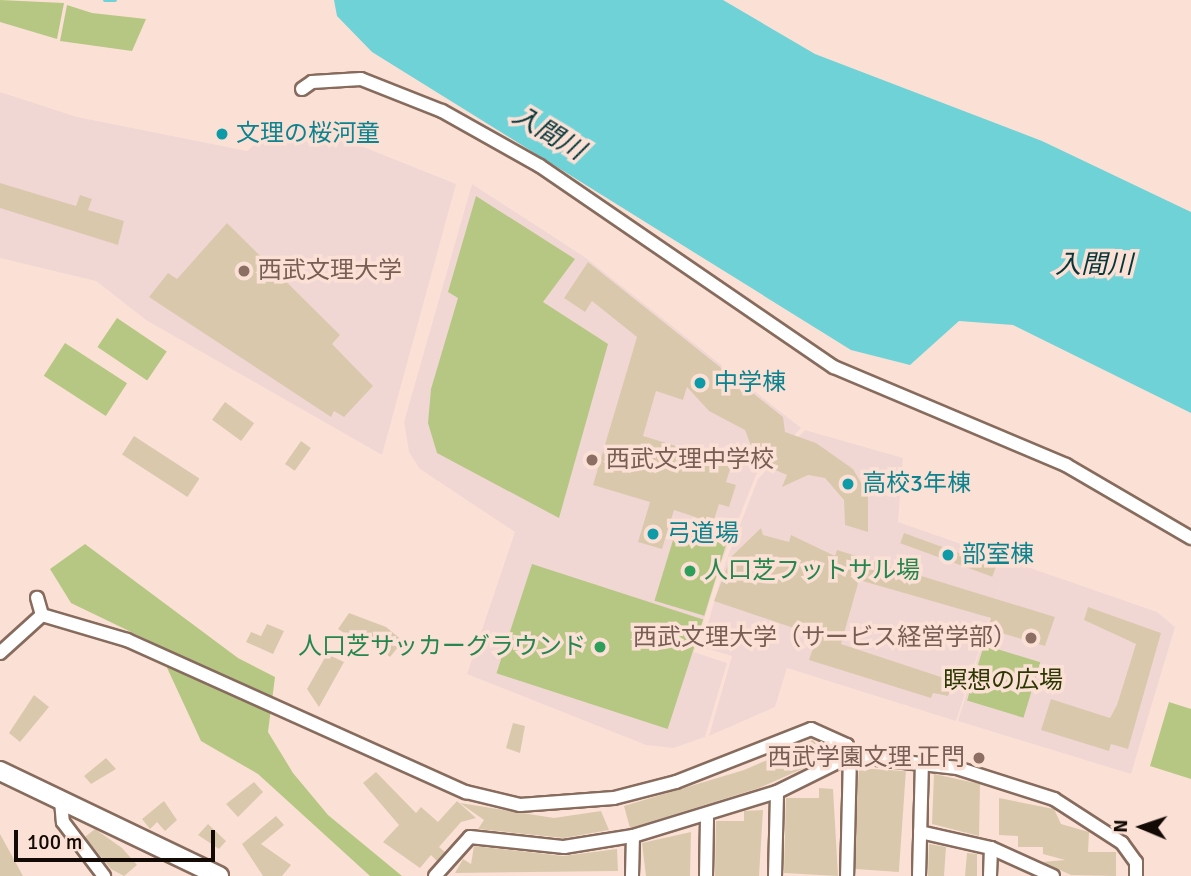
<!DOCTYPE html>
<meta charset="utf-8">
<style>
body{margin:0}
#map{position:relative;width:1191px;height:876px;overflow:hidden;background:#fbe1d5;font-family:Signika,"Noto Sans JP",sans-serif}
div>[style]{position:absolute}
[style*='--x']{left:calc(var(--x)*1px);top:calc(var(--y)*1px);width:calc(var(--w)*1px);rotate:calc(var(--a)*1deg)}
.education>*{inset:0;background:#f1d7d3}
.green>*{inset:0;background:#b6c783;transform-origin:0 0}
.water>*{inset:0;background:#6fd2d7}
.stream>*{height:4.5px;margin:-2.25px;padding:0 2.25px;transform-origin:2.25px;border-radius:2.25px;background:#6fd2d7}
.building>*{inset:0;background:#dac8ad;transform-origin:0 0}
.roads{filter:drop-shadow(2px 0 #876c5e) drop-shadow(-2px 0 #876c5e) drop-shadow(0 2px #876c5e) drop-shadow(0 -2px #876c5e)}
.street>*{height:12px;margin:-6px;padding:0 6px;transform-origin:6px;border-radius:6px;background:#fff}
.secondary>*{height:18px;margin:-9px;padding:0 9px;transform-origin:9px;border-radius:9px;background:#fff}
.dots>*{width:19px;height:19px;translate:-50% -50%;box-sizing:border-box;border:4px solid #fbe1d5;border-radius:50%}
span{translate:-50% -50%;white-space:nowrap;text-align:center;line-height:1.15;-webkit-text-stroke:7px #fbe1d5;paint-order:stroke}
.culture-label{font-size:24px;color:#0d838f}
.left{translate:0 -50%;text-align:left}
.education-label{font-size:24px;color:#785e54}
.right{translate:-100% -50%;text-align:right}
.leisure-label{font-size:24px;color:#27864d}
.park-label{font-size:24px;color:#2d3701}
.water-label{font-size:26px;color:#05373a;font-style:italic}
.north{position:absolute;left:1107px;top:792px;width:70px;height:70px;-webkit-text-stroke:5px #fbe1d5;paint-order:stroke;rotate:272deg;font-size:19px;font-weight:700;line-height:28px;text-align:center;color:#130905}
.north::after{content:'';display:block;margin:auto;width:24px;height:32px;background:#130905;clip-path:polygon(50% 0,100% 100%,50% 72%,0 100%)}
.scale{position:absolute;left:14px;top:830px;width:201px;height:32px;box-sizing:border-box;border:4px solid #130905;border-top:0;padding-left:9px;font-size:21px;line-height:24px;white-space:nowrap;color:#130905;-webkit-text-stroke:5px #fbe1d5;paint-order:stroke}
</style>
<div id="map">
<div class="education">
<i style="clip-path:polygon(0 92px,77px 117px,247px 151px,275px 127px,346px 140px,456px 184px,382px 455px,146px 320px,96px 281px,0 258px)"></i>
<i style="clip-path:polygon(472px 184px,586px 258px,801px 428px,756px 475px,722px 561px,694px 652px,727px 663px,705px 737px,673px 748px,646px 745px,467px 674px,515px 532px,420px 469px,409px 452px,404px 422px)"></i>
<i style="clip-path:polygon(805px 430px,903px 458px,898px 522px,1157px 612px,1175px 627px,1131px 774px,958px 721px,1002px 579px,956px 721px,787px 668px,775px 707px,709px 736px,732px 656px,701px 647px,727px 558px,758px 479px)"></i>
</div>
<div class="green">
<i style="clip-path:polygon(0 0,64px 3px,57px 39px,0 22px)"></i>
<i style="clip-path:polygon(67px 5px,92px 13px,146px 19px,132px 51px,60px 41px)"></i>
<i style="clip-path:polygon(476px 196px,575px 259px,543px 302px,608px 344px,559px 518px,437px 453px,428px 423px,431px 389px,458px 298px,448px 292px)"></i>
<i style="left:117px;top:318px;width:60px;height:35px;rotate:34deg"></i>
<i style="left:65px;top:343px;width:74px;height:39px;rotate:33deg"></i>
<i style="left:677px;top:527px;width:52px;height:77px;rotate:17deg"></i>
<i style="clip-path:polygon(85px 544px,238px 658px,275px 677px,268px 732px,293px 773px,328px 815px,402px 876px,370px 876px,258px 774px,201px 741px,156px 644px,71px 603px,50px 569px)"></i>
<i style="left:532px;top:564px;width:180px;height:115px;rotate:18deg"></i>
<i style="left:984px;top:645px;width:59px;height:58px;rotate:17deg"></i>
<i style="clip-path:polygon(1169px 702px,1191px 709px,1191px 779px,1150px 766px)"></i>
</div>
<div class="water">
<i style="clip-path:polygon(334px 0,723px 0,815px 54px,1042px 141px,1191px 212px,1191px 413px,1013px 325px,959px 321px,910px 365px,851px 350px,372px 52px,337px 16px)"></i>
</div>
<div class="stream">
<i style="--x:105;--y:0;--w:10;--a:0"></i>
</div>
<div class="building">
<i style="clip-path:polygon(0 183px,76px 206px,80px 195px,92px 199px,88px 210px,124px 221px,118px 245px,0 208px)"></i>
<i style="clip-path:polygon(227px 223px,340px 335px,332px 344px,373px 386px,344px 417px,334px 411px,331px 417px,149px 297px,168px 273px,177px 279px)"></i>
<i style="clip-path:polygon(588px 262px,783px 417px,785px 432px,816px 443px,853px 469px,868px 495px,868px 532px,845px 525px,844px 500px,825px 478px,808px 475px,782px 487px,787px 475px,757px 462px,745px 430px,709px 411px,687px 387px,683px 400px,656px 391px,643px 436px,732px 463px,726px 482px,736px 485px,729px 507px,719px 504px,713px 523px,674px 510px,662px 549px,638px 542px,650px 502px,593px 485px,637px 337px,592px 301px,585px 312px,564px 298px)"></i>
<i style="left:225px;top:402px;width:36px;height:22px;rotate:36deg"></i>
<i style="left:134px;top:436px;width:78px;height:22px;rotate:33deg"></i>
<i style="left:301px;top:441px;width:12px;height:28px;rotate:35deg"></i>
<i style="clip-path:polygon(761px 528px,763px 535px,789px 542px,791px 535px,835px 556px,837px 550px,1055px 617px,1045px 646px,988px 629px,991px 618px,859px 580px,841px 644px,953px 681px,948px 696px,933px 693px,931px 698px,809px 660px,817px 636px,714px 601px,731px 557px)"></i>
<i style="left:904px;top:533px;width:98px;height:11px;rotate:20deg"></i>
<i style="clip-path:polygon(1088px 607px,1161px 633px,1128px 749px,1111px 744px,1109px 751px,1041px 730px,1051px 699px,1110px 718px,1117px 705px,1136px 644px,1084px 620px)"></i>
<i style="clip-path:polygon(349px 613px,386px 627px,403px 641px,390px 657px,365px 635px,360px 643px,338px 629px)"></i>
<i style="clip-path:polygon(267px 624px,284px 631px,273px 654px,246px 642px,251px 632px,261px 636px)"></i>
<i style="clip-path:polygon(327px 654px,344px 662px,319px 707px,307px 689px)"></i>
<i style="clip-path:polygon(34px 695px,49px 707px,20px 742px,9px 733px)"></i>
<i style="clip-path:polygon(513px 723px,525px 726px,520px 753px,506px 748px)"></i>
<i style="clip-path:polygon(813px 740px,827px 758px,759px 788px,630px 828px,624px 806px,744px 770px)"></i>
<i style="clip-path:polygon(106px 758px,116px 769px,91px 784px,84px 776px)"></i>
<i style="left:859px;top:768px;width:47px;height:101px;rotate:4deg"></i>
<i style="clip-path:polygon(376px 772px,416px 813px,421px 807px,438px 822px,457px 801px,476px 818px,461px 822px,439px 847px,445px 852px,437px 861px,431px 855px,420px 868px,383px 842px,399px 825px,363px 783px)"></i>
<i style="clip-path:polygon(934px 774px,980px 784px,979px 836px,932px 824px)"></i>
<i style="clip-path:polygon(254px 782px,263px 792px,238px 817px,226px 804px)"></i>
<i style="clip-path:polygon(819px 788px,833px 789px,838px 876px,784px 873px,786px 798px,819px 798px)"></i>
<i style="clip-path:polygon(999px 798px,1054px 809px,1061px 824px,1089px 832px,1088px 852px,1116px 852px,1116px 876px,1071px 875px,1042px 862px,1065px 860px,1043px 854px,1043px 847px,1018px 847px,1018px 836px,999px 835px)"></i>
<i style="clip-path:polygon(164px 801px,177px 820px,165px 831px,157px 822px,150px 829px,142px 819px)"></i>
<i style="clip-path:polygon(460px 803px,554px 818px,601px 811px,609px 830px,564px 838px,478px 829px,484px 820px)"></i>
<i style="clip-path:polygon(763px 810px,759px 876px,715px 876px,716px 821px,744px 821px,744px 811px)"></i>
<i style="clip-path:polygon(276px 816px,284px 825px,261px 844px,291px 865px,282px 876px,263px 876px,242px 844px)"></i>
<i style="clip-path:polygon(208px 824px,226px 841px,219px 849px,198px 835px)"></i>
<i style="clip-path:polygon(95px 829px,122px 848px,137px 865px,124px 876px,111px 869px,85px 837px)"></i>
<i style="clip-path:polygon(691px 832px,690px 876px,646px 876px,642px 843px)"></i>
<i style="clip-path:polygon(0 834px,23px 876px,0 876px)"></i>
<i style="clip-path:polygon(929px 844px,946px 847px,944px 876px,928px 876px)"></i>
<i style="clip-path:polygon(474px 846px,563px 856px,617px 849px,618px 871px,455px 873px,463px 859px,471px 864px)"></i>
<i style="clip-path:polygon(967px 853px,977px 854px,977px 876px,965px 876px)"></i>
</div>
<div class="roads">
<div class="street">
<i style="--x:302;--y:89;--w:12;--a:-35"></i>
<i style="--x:312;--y:82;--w:49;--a:-3.5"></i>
<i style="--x:361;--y:79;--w:87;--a:21.6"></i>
<i style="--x:442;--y:111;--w:112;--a:29.3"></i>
<i style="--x:540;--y:166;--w:356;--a:34.4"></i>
<i style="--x:834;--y:367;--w:252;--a:22.9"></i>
<i style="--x:1066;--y:465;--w:145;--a:30.3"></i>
<i style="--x:42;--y:615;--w:89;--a:16.4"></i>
<i style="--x:127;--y:640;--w:372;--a:24.2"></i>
<i style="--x:466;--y:792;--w:56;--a:13.5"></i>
<i style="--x:520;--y:805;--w:94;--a:-4.3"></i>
<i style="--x:614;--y:798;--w:64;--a:-14.5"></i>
<i style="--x:676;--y:782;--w:145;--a:-21.4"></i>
<i style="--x:811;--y:729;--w:39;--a:24"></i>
<i style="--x:847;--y:745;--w:11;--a:75"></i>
<i style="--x:850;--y:756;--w:108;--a:6.4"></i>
<i style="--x:957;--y:768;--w:102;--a:17.7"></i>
<i style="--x:1054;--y:799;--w:81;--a:32.9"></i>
<i style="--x:1122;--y:843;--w:24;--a:54"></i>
<i style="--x:1136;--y:862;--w:14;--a:90"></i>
<i style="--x:0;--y:653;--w:57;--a:-42.1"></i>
<i style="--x:42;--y:615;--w:18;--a:-106"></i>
<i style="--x:61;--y:801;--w:21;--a:85"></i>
<i style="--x:63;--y:822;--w:68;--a:52.8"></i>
<i style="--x:920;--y:832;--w:73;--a:12.7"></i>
<i style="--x:991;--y:848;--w:68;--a:24.3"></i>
<i style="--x:435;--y:876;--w:52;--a:-48.1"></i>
<i style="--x:470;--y:837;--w:95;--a:6.1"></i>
<i style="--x:564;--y:847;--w:70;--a:-9.1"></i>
<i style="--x:633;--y:836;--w:151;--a:-17"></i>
<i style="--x:777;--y:792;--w:81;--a:-26.3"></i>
<i style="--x:850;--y:756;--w:120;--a:91.4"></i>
<i style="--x:632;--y:876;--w:40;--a:-88.6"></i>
<i style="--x:706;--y:876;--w:59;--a:-89"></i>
<i style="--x:775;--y:876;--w:84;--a:-88.6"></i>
<i style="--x:919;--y:876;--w:113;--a:-88.5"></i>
<i style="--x:990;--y:876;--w:28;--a:-88"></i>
</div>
<div class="secondary">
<i style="--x:0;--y:771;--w:243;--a:25.6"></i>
</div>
</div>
<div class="dots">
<i style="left:222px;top:134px;background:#0f9aa8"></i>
<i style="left:244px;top:271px;background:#8d6e63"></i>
<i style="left:700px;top:383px;background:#0f9aa8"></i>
<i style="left:592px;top:460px;background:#8d6e63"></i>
<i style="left:848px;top:484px;background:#0f9aa8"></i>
<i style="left:653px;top:534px;background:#0f9aa8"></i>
<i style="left:948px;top:555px;background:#0f9aa8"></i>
<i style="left:690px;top:571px;background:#2e9e5b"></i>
<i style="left:1031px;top:638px;background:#8d6e63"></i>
<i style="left:600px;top:647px;background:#2e9e5b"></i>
<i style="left:979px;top:758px;background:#8d6e63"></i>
</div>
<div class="culture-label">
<span class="left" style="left:236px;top:134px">文理の桜河童</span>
<span class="left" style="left:714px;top:383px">中学棟</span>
<span class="left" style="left:862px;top:484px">高校3年棟</span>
<span class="left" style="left:667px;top:534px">弓道場</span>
<span class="left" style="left:962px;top:555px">部室棟</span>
</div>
<div class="education-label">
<span class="left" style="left:258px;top:271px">西武文理大学</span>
<span class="left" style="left:606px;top:460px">西武文理中学校</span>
<span class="right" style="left:1017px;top:638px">西武文理大学（サービス経営学部）</span>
<span class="right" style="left:965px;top:758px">西武学園文理 正門</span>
</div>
<div class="leisure-label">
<span class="left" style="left:704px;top:571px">人口芝フットサル場</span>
<span class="right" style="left:586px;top:647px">人口芝サッカーグラウンド</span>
</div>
<div class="park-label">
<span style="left:1003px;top:681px">瞑想の広場</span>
</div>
<div class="water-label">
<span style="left:548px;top:134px;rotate:31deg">入間川</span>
<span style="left:1094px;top:266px">入間川</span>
</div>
<div class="north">N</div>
<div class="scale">100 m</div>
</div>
